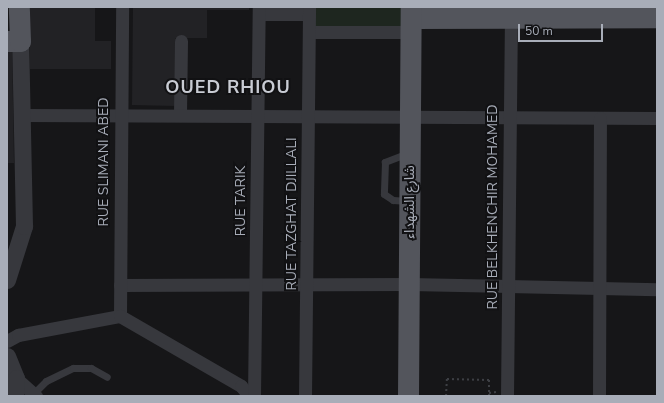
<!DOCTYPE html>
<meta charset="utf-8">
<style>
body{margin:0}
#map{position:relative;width:664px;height:403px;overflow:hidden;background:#161618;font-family:"Nunito Sans","Noto Sans Arabic",sans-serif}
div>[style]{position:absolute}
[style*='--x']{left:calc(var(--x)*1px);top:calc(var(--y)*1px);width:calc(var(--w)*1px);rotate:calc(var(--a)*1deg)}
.built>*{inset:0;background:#222225}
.green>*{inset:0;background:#1e261f;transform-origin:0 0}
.path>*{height:2px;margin-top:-1px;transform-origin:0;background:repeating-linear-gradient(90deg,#3d3f44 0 2px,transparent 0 5px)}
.service>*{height:7px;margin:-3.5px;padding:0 3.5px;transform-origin:3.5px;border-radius:3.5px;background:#37383d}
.minor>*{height:13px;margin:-6.5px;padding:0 6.5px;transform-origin:6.5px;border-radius:6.5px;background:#37383d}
.tertiary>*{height:17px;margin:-8.5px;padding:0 8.5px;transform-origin:8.5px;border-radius:8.5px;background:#37383d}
.primary>*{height:21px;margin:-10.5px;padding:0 10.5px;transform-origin:10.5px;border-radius:10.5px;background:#53555c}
span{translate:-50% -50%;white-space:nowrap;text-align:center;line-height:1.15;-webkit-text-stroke:4px #111113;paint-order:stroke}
.street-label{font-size:14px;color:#a8adb8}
.district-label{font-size:18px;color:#c9ccd4;font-weight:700;letter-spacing:1px}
.frame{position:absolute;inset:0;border:8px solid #a8adb8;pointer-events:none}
.scale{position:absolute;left:518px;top:24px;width:85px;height:18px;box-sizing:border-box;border:2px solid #a8adb8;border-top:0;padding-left:5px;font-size:12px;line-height:14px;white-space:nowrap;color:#a8adb8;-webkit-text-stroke:3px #111113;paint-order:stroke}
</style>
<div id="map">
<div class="built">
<i style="clip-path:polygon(30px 7px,95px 7px,95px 41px,111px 41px,111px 69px,30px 69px)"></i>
<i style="clip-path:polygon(133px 7px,249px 7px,249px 10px,207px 10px,207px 38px,175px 38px,175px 106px,132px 105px)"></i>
<i style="clip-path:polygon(7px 49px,12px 49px,14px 163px,7px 163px)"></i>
</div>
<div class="green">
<i style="left:315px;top:7px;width:88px;height:20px"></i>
</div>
<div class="path">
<i style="--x:446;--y:396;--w:17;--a:-87"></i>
<i style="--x:447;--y:379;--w:42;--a:1.4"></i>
<i style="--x:489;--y:380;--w:13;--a:90"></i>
<i style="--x:489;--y:396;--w:3;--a:-90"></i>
<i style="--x:489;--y:393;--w:7;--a:-8"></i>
</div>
<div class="service">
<i style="--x:408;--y:153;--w:25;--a:159"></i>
<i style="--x:385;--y:162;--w:32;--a:92"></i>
<i style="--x:384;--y:194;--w:11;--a:34"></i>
<i style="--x:393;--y:200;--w:15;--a:4"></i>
<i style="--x:33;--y:394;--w:18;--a:-45"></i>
<i style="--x:46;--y:381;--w:30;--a:-26"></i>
<i style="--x:73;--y:368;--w:18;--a:0"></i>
<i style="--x:91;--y:368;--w:18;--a:29"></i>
</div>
<div class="minor">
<i style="--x:259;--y:14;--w:50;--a:0"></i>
<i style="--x:309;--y:32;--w:102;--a:0"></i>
<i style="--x:180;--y:114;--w:73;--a:-89.2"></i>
<i style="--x:22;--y:115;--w:635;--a:0.27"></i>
<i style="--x:120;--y:285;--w:289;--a:-0.2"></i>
<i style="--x:409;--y:284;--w:248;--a:1.2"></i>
<i style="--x:120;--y:316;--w:309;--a:-89.6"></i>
<i style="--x:7;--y:341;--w:13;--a:-29"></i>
<i style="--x:18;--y:335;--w:104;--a:-10.6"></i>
<i style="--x:120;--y:316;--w:140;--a:30"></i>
<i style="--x:241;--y:386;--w:13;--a:51"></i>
<i style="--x:16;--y:378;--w:27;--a:42"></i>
<i style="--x:254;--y:396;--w:389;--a:-89.3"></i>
<i style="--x:305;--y:396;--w:389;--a:-89.4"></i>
<i style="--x:507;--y:396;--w:389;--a:-89.4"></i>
<i style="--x:599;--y:396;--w:278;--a:-89.8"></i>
</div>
<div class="tertiary">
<i style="--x:7;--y:280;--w:57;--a:-72.5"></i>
<i style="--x:24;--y:226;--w:185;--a:-91.2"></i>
<i style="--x:7;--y:356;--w:24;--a:68"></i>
<i style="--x:16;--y:378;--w:18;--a:93"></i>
</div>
<div class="primary">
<i style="--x:411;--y:18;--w:246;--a:-0.2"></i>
<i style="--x:7;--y:41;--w:13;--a:0"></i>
<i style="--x:20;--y:41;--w:34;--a:-92"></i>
<i style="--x:408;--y:396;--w:389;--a:-89.6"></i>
</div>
<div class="street-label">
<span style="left:104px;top:162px;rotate:-90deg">RUE SLIMANI ABED</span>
<span style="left:241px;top:201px;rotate:-90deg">RUE TARIK</span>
<span style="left:410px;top:202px;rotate:-90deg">شارع الشهداء</span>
<span style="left:493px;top:207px;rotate:-90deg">RUE BELKHENCHIR MOHAMED</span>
<span style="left:292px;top:214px;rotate:-90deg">RUE TAZGHAT DJILLALI</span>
</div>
<div class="district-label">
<span style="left:228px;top:87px">OUED RHIOU</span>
</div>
<div class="frame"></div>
<div class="scale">50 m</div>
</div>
